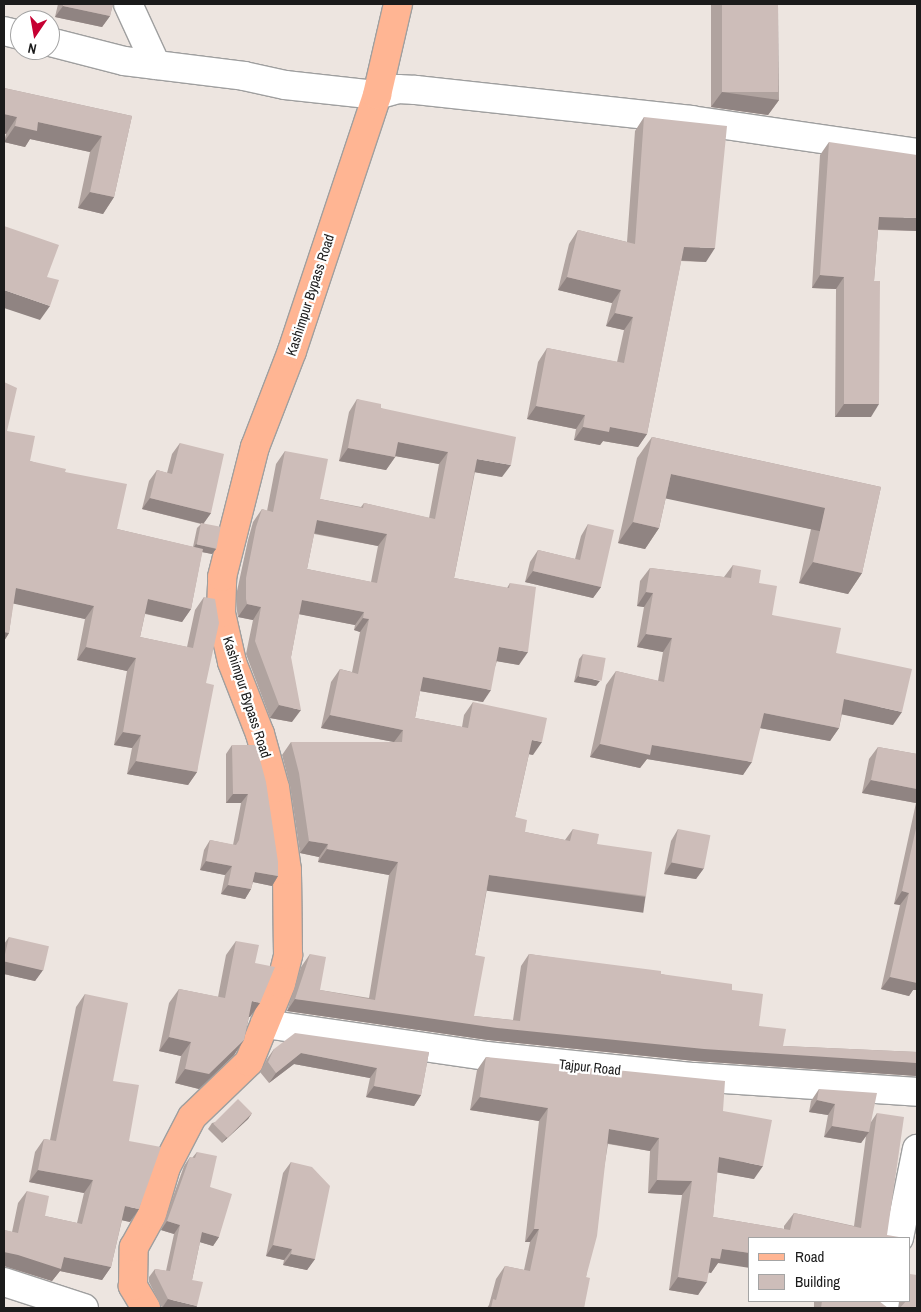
<!DOCTYPE html>
<style>
body{margin:0}
#map{position:relative;width:921px;height:1312px;overflow:hidden;background:#ede5e0;font-family:"Archivo Narrow",sans-serif}
div>[style]{position:absolute}
[style*='--x']{left:calc(var(--x)*1px);top:calc(var(--y)*1px);width:calc(var(--w)*1px);rotate:calc(var(--a)*1deg)}
.roads{filter:drop-shadow(1px 0 #9f9f9f) drop-shadow(-1px 0 #9f9f9f) drop-shadow(0 1px #9f9f9f) drop-shadow(0 -1px #9f9f9f)}
.minor>*{height:28px;margin:-14px;padding:0 14px;transform-origin:14px;border-radius:14px;background:#fff}
.major>*{height:28px;margin:-14px;padding:0 14px;transform-origin:14px;border-radius:14px;background:#ffb593}
.wall>*{inset:0;background:#b0a39f;transform-origin:0 0}
.shaded-wall>*{inset:0;background:#908482;transform-origin:0 0}
.building>*{inset:0;background:#cdbdb9;transform-origin:0 0}
span{translate:-50% -50%;white-space:nowrap;text-align:center;line-height:1.15;-webkit-text-stroke:4.5px #fff;paint-order:stroke}
.street-label{font-size:14px;color:#1b1b1b}
.frame{position:absolute;inset:0;border:5px solid #1b1b1b;pointer-events:none}
.legend{position:absolute;left:748px;top:1237px;width:162px;height:65px;box-sizing:border-box;background:#fff;border:1px solid #a4a4a4;margin:0;padding:6px 9px;list-style:none;font-size:15px;color:#1b1b1b}
.legend li{display:flex;align-items:center;gap:10px;height:25px}
.legend b{width:25px;border:1px solid #a4a4a4}
.north{position:absolute;left:10px;top:10px;width:50px;height:50px;box-sizing:border-box;background:#fff;border:1px solid #a4a4a4;border-radius:50%;rotate:192deg;font-size:14px;font-weight:700;line-height:20px;text-align:center;color:#1b1b1b}
.north::after{content:'';display:block;margin:auto;width:18px;height:22px;background:#c60032;clip-path:polygon(50% 0,100% 100%,50% 72%,0 100%)}
</style>
<div id="map">
<div class="roads">
<div class="minor">
<i style="--x:128;--y:4;--w:67;--a:65.3"></i>
<i style="--x:4;--y:31;--w:16;--a:14"></i>
<i style="--x:50;--y:42;--w:76;--a:14.4"></i>
<i style="--x:124;--y:61;--w:121;--a:7.1"></i>
<i style="--x:244;--y:76;--w:42;--a:12.4"></i>
<i style="--x:285;--y:85;--w:93;--a:6.2"></i>
<i style="--x:377;--y:95;--w:22;--a:-16"></i>
<i style="--x:398;--y:89;--w:18;--a:3"></i>
<i style="--x:416;--y:90;--w:277;--a:6.2"></i>
<i style="--x:691;--y:120;--w:228;--a:8.3"></i>
<i style="--x:265;--y:1024;--w:223;--a:8.2"></i>
<i style="--x:486;--y:1056;--w:209;--a:5.8"></i>
<i style="--x:694;--y:1077;--w:224;--a:3.8"></i>
<i style="--x:899;--y:1238;--w:91;--a:-78.6"></i>
<i style="--x:4;--y:1282;--w:84;--a:18"></i>
<i style="--x:884;--y:1308;--w:7;--a:-82"></i>
</div>
<div class="major">
<i style="--x:146;--y:1308;--w:26;--a:-121"></i>
<i style="--x:133;--y:1286;--w:39;--a:-89"></i>
<i style="--x:134;--y:1247;--w:38;--a:-61"></i>
<i style="--x:152;--y:1214;--w:49;--a:-73.4"></i>
<i style="--x:166;--y:1167;--w:56;--a:-62.5"></i>
<i style="--x:192;--y:1117;--w:79;--a:-44"></i>
<i style="--x:249;--y:1062;--w:84;--a:-67.7"></i>
<i style="--x:281;--y:984;--w:30;--a:-76"></i>
<i style="--x:288;--y:955;--w:85;--a:-90.7"></i>
<i style="--x:287;--y:870;--w:83;--a:-98.3"></i>
<i style="--x:275;--y:788;--w:56;--a:-105.5"></i>
<i style="--x:260;--y:734;--w:77;--a:-111.3"></i>
<i style="--x:232;--y:662;--w:50;--a:-102.7"></i>
<i style="--x:221;--y:613;--w:36;--a:-88"></i>
<i style="--x:222;--y:577;--w:134;--a:-75.8"></i>
<i style="--x:255;--y:447;--w:103;--a:-68.9"></i>
<i style="--x:292;--y:351;--w:270;--a:-71.6"></i>
<i style="--x:377;--y:95;--w:93;--a:-77"></i>
</div>
</div>
<div class="wall">
<i style="clip-path:polygon(58px 4px,113px 4px,110px 16px,102px 27px,55px 17px)"></i>
<i style="clip-path:polygon(711px 4px,778px 4px,779px 100px,768px 115px,711px 107px)"></i>
<i style="clip-path:polygon(4px 88px,132px 116px,114px 197px,103px 214px,78px 208px,90px 152px,30px 139px,25px 147px,4px 142px,6px 134px,4px 133px)"></i>
<i style="clip-path:polygon(644px 117px,706px 262px,681px 261px,647px 434px,638px 447px,603px 441px,600px 445px,574px 440px,576px 429px,527px 419px,538px 362px,547px 348px,617px 362px,624px 330px,606px 326px,612px 303px,558px 290px,569px 244px,578px 230px,627px 242px,635px 131px)"></i>
<i style="clip-path:polygon(829px 142px,917px 231px,878px 230px,874px 281px,871px 417px,835px 417px,836px 289px,812px 288px,820px 155px)"></i>
<i style="clip-path:polygon(4px 382px,7px 431px,30px 461px,65px 472px,117px 529px,193px 547px,197px 528px,201px 524px,142px 509px,149px 481px,157px 470px,167px 473px,172px 454px,180px 443px,211px 513px,204px 523px,216px 549px,212px 554px,202px 552px,191px 609px,182px 622px,145px 614px,140px 637px,187px 647px,195px 610px,204px 597px,206px 683px,197px 772px,188px 785px,127px 774px,132px 748px,114px 745px,127px 671px,77px 660px,85px 619px,13px 603px,9px 633px,4px 641px)"></i>
<i style="clip-path:polygon(evenodd,357px 399px,381px 408px,502px 477px,475px 472px,454px 578px,507px 588px,510px 583px,519px 665px,497px 661px,483px 702px,420px 691px,415px 718px,462px 727px,464px 715px,473px 702px,533px 755px,529px 754px,515px 817px,525px 832px,565px 840px,573px 829px,597px 844px,646px 896px,637px 909px,487px 889px,475px 955px,474px 1016px,513px 1020px,521px 966px,529px 954px,661px 974px,732px 990px,759px 1026px,783px 1046px,917px 1052px,917px 1076px,695px 1061px,488px 1040px,287px 1011px,301px 967px,310px 954px,320px 990px,369px 998px,389px 875px,318px 862px,319px 857px,300px 853px,290px 786px,282px 755px,291px 742px,394px 742px,321px 728px,331px 682px,340px 669px,352px 672px,360px 632px,354px 630px,355px 625px,299px 614px,291px 657px,292px 722px,270px 718px,246px 654px,253px 620px,238px 617px,237px 611px,237px 591px,248px 540px,253px 522px,262px 509px,267px 511px,276px 464px,285px 451px,320px 499px,361px 507px,364px 503px,429px 518px,439px 464px,396px 456px,386px 470px,339px 461px,349px 412px,357px 399px,314px 534px,378px 546px,371px 582px,307px 569px,314px 534px)"></i>
<i style="clip-path:polygon(652px 437px,881px 487px,862px 573px,848px 594px,799px 583px,811px 529px,666px 497px,659px 528px,645px 549px,618px 543px,637px 458px)"></i>
<i style="clip-path:polygon(588px 524px,601px 587px,593px 598px,525px 582px,530px 562px,538px 550px,575px 559px,581px 536px)"></i>
<i style="clip-path:polygon(733px 565px,759px 583px,772px 615px,836px 653px,893px 725px,842px 714px,839px 728px,830px 741px,760px 728px,743px 775px,647px 759px,640px 768px,590px 757px,606px 685px,616px 671px,658px 681px,663px 652px,637px 647px,644px 607px,637px 606px,640px 581px,650px 568px,724px 577px)"></i>
<i style="clip-path:polygon(583px 654px,596px 686px,574px 682px,579px 659px)"></i>
<i style="clip-path:polygon(232px 745px,278px 876px,272px 886px,253px 882px,251px 889px,245px 899px,221px 894px,225px 875px,200px 870px,204px 850px,210px 840px,233px 845px,241px 803px,226px 803px,226px 754px)"></i>
<i style="clip-path:polygon(878px 747px,917px 754px,917px 990px,913px 990px,909px 996px,881px 989px,900px 905px,894px 904px,916px 803px,862px 793px,869px 759px)"></i>
<i style="clip-path:polygon(678px 829px,704px 868px,696px 879px,664px 874px,671px 841px)"></i>
<i style="clip-path:polygon(9px 937px,43px 970px,35px 981px,4px 974px,4px 944px)"></i>
<i style="clip-path:polygon(236px 941px,255px 963px,250px 1017px,249px 1017px,244px 1040px,234px 1055px,199px 1089px,175px 1083px,181px 1056px,159px 1051px,169px 1003px,179px 989px,218px 997px,226px 955px)"></i>
<i style="clip-path:polygon(85px 994px,113px 1081px,129px 1141px,130px 1222px,122px 1220px,111px 1267px,102px 1280px,60px 1271px,52px 1281px,4px 1266px,4px 1230px,12px 1232px,18px 1203px,27px 1191px,45px 1216px,77px 1223px,84px 1193px,29px 1182px,35px 1152px,44px 1139px,50px 1140px,76px 1007px)"></i>
<i style="clip-path:polygon(274px 1049px,429px 1052px,421px 1095px,414px 1106px,366px 1097px,370px 1078px,294px 1064px,269px 1083px,260px 1072px,267px 1059px)"></i>
<i style="clip-path:polygon(486px 1057px,723px 1111px,754px 1179px,717px 1172px,713px 1217px,784px 1229px,784px 1226px,794px 1213px,854px 1226px,866px 1136px,861px 1143px,824px 1137px,828px 1115px,809px 1112px,811px 1101px,819px 1089px,871px 1122px,877px 1113px,887px 1235px,718px 1263px,711px 1273px,709px 1272px,698px 1295px,669px 1290px,682px 1195px,648px 1193px,650px 1151px,608px 1144px,586px 1277px,584px 1308px,487px 1308px,489px 1305px,496px 1279px,505px 1266px,524px 1270px,530px 1242px,525px 1242px,539px 1121px,470px 1110px,477px 1070px)"></i>
<i style="clip-path:polygon(252px 1113px,248px 1119px,222px 1143px,208px 1129px,212px 1123px)"></i>
<i style="clip-path:polygon(197px 1152px,210px 1187px,219px 1237px,213px 1246px,200px 1242px,192px 1280px,162px 1308px,149px 1282px,149px 1277px,155px 1269px,166px 1271px,174px 1234px,161px 1230px,184px 1166px,190px 1157px,192px 1158px)"></i>
<i style="clip-path:polygon(291px 1162px,315px 1259px,307px 1270px,283px 1265px,284px 1260px,266px 1256px,283px 1173px)"></i>
<i style="left:814px;top:1301px;width:65px;height:7px"></i>
<i style="clip-path:polygon(899px 1301px,910px 1301px,917px 1308px,899px 1308px)"></i>
</div>
<div class="shaded-wall">
<i style="clip-path:polygon(63px 6px,110px 16px,102px 27px,55px 17px)"></i>
<i style="clip-path:polygon(722px 92px,779px 100px,768px 115px,711px 107px)"></i>
<i style="clip-path:polygon(4px 114px,17px 117px,6px 134px,4px 133px)"></i>
<i style="clip-path:polygon(38px 122px,102px 136px,90px 152px,30px 139px,25px 147px,4px 142px,15px 126px)"></i>
<i style="clip-path:polygon(90px 192px,114px 197px,103px 214px,78px 208px)"></i>
<i style="clip-path:polygon(879px 217px,917px 218px,917px 231px,871px 229px)"></i>
<i style="clip-path:polygon(684px 247px,715px 248px,706px 262px,675px 260px)"></i>
<i style="clip-path:polygon(820px 275px,844px 277px,836px 289px,812px 288px)"></i>
<i style="clip-path:polygon(567px 277px,621px 290px,612px 303px,558px 290px)"></i>
<i style="clip-path:polygon(4px 290px,50px 306px,40px 320px,4px 308px)"></i>
<i style="clip-path:polygon(615px 313px,633px 317px,624px 330px,606px 326px)"></i>
<i style="clip-path:polygon(844px 404px,879px 404px,871px 417px,835px 417px)"></i>
<i style="clip-path:polygon(536px 406px,585px 415px,576px 429px,527px 419px)"></i>
<i style="clip-path:polygon(583px 427px,610px 427px,647px 434px,638px 447px,603px 441px,600px 445px,574px 440px)"></i>
<i style="clip-path:polygon(398px 442px,448px 452px,439px 464px,389px 455px)"></i>
<i style="clip-path:polygon(348px 448px,395px 457px,386px 470px,339px 461px)"></i>
<i style="clip-path:polygon(477px 459px,511px 465px,502px 477px,468px 471px)"></i>
<i style="left:671px;top:474px;width:158px;height:25px;rotate:12deg"></i>
<i style="clip-path:polygon(150px 498px,211px 513px,203px 524px,142px 509px)"></i>
<i style="clip-path:polygon(317px 520px,387px 534px,378px 546px,308px 532px)"></i>
<i style="clip-path:polygon(633px 522px,659px 528px,645px 549px,618px 543px)"></i>
<i style="clip-path:polygon(196px 544px,216px 549px,212px 554px,192px 550px)"></i>
<i style="clip-path:polygon(813px 562px,862px 573px,848px 594px,799px 583px)"></i>
<i style="clip-path:polygon(533px 571px,601px 587px,593px 598px,525px 582px)"></i>
<i style="clip-path:polygon(16px 588px,94px 606px,85px 619px,6px 602px)"></i>
<i style="clip-path:polygon(646px 592px,653px 593px,644px 607px,637px 606px)"></i>
<i style="clip-path:polygon(148px 599px,191px 609px,182px 622px,139px 612px)"></i>
<i style="clip-path:polygon(302px 600px,364px 612px,355px 625px,293px 613px)"></i>
<i style="clip-path:polygon(247px 604px,261px 607px,253px 620px,238px 617px)"></i>
<i style="clip-path:polygon(363px 618px,369px 619px,360px 632px,354px 630px)"></i>
<i style="clip-path:polygon(4px 632px,9px 633px,4px 641px)"></i>
<i style="clip-path:polygon(646px 634px,672px 638px,663px 652px,637px 647px)"></i>
<i style="clip-path:polygon(86px 647px,136px 658px,127px 671px,77px 660px)"></i>
<i style="clip-path:polygon(499px 647px,528px 652px,519px 665px,490px 660px)"></i>
<i style="clip-path:polygon(578px 676px,600px 681px,596px 686px,574px 682px)"></i>
<i style="clip-path:polygon(423px 677px,491px 690px,483px 702px,414px 690px)"></i>
<i style="clip-path:polygon(844px 699px,902px 712px,893px 725px,835px 713px)"></i>
<i style="clip-path:polygon(279px 705px,301px 710px,292px 722px,270px 718px)"></i>
<i style="clip-path:polygon(764px 713px,839px 728px,830px 741px,754px 727px)"></i>
<i style="clip-path:polygon(330px 715px,403px 730px,394px 742px,321px 728px)"></i>
<i style="clip-path:polygon(123px 732px,141px 735px,132px 748px,114px 745px)"></i>
<i style="clip-path:polygon(532px 740px,542px 742px,533px 755px,523px 753px)"></i>
<i style="clip-path:polygon(600px 744px,652px 745px,752px 762px,743px 775px,647px 759px,640px 768px,590px 757px)"></i>
<i style="clip-path:polygon(136px 761px,197px 772px,188px 785px,127px 774px)"></i>
<i style="clip-path:polygon(871px 780px,917px 789px,917px 801px,916px 803px,862px 793px)"></i>
<i style="clip-path:polygon(233px 794px,248px 794px,241px 803px,226px 803px)"></i>
<i style="clip-path:polygon(309px 841px,328px 844px,319px 857px,300px 853px)"></i>
<i style="clip-path:polygon(327px 849px,398px 862px,389px 875px,318px 862px)"></i>
<i style="clip-path:polygon(206px 861px,232px 866px,225px 875px,200px 870px)"></i>
<i style="clip-path:polygon(672px 862px,704px 868px,696px 879px,664px 874px)"></i>
<i style="clip-path:polygon(255px 872px,278px 876px,272px 886px,248px 881px)"></i>
<i style="left:489px;top:875px;width:158px;height:16px;rotate:8deg"></i>
<i style="clip-path:polygon(228px 885px,251px 889px,245px 899px,221px 894px)"></i>
<i style="clip-path:polygon(902px 891px,909px 893px,900px 905px,894px 904px)"></i>
<i style="clip-path:polygon(4px 961px,43px 970px,35px 981px,4px 974px)"></i>
<i style="clip-path:polygon(890px 977px,917px 979px,917px 990px,913px 990px,909px 996px,881px 989px)"></i>
<i style="clip-path:polygon(295px 999px,917px 1063px,917px 1076px,695px 1061px,488px 1040px,287px 1011px)"></i>
<i style="clip-path:polygon(252px 1001px,260px 1003px,250px 1017px,242px 1016px)"></i>
<i style="clip-path:polygon(169px 1037px,191px 1042px,181px 1056px,159px 1051px)"></i>
<i style="clip-path:polygon(244px 1040px,234px 1055px,199px 1089px,175px 1083px,185px 1069px)"></i>
<i style="clip-path:polygon(301px 1053px,377px 1068px,370px 1078px,294px 1064px,269px 1083px,276px 1073px)"></i>
<i style="clip-path:polygon(374px 1086px,421px 1095px,414px 1106px,366px 1097px)"></i>
<i style="clip-path:polygon(480px 1097px,548px 1108px,539px 1121px,470px 1110px)"></i>
<i style="clip-path:polygon(817px 1100px,835px 1104px,828px 1115px,809px 1112px)"></i>
<i style="clip-path:polygon(252px 1113px,248px 1119px,222px 1143px,226px 1138px)"></i>
<i style="clip-path:polygon(832px 1126px,869px 1132px,861px 1143px,824px 1137px)"></i>
<i style="clip-path:polygon(609px 1129px,659px 1138px,650px 1151px,600px 1142px)"></i>
<i style="clip-path:polygon(719px 1157px,763px 1166px,754px 1179px,709px 1171px)"></i>
<i style="clip-path:polygon(38px 1170px,93px 1180px,84px 1193px,29px 1182px)"></i>
<i style="clip-path:polygon(657px 1180px,692px 1181px,682px 1195px,648px 1193px)"></i>
<i style="clip-path:polygon(125px 1206px,139px 1209px,130px 1222px,116px 1219px)"></i>
<i style="clip-path:polygon(167px 1221px,180px 1225px,174px 1234px,161px 1230px)"></i>
<i style="clip-path:polygon(534px 1229px,539px 1229px,530px 1242px,525px 1242px)"></i>
<i style="clip-path:polygon(202px 1232px,219px 1237px,213px 1246px,196px 1241px)"></i>
<i style="clip-path:polygon(273px 1245px,292px 1249px,284px 1260px,266px 1256px)"></i>
<i style="clip-path:polygon(722px 1249px,750px 1253px,750px 1268px,718px 1263px,711px 1273px,702px 1271px,711px 1258px)"></i>
<i style="clip-path:polygon(4px 1252px,64px 1257px,111px 1267px,102px 1280px,60px 1271px,52px 1281px,4px 1266px)"></i>
<i style="clip-path:polygon(291px 1254px,315px 1259px,307px 1270px,283px 1265px)"></i>
<i style="clip-path:polygon(678px 1277px,707px 1282px,698px 1295px,669px 1290px)"></i>
<i style="clip-path:polygon(168px 1299px,197px 1306px,196px 1308px,162px 1308px)"></i>
</div>
<div class="building">
<i style="clip-path:polygon(63px 4px,113px 4px,110px 16px,63px 6px)"></i>
<i style="left:722px;top:4px;width:56px;height:88px"></i>
<i style="clip-path:polygon(4px 88px,132px 116px,114px 197px,90px 192px,102px 136px,38px 122px,37px 131px,15px 126px,17px 117px,4px 114px)"></i>
<i style="clip-path:polygon(644px 117px,727px 126px,715px 248px,684px 247px,647px 434px,610px 427px,609px 432px,583px 427px,585px 415px,536px 406px,547px 348px,624px 363px,633px 317px,615px 313px,621px 290px,567px 277px,578px 230px,635px 244px)"></i>
<i style="clip-path:polygon(829px 142px,917px 155px,917px 218px,879px 217px,874px 281px,880px 281px,879px 404px,844px 404px,844px 277px,820px 275px)"></i>
<i style="clip-path:polygon(4px 226px,59px 245px,47px 277px,59px 280px,50px 306px,4px 290px)"></i>
<i style="clip-path:polygon(4px 382px,17px 388px,7px 431px,35px 436px,30px 461px,66px 469px,65px 472px,127px 484px,117px 529px,203px 549px,191px 609px,148px 599px,140px 637px,193px 648px,204px 597px,215px 599px,219px 623px,206px 683px,214px 685px,197px 772px,136px 761px,141px 735px,123px 732px,136px 658px,86px 647px,94px 606px,16px 588px,9px 633px,4px 632px)"></i>
<i style="clip-path:polygon(evenodd,357px 399px,381px 404px,381px 408px,516px 437px,511px 465px,477px 459px,454px 578px,509px 588px,510px 583px,536px 587px,528px 652px,499px 647px,491px 690px,423px 677px,415px 718px,468px 728px,473px 702px,547px 718px,542px 742px,532px 740px,515px 817px,527px 820px,525px 832px,570px 841px,573px 829px,599px 834px,597px 844px,652px 852px,646px 896px,489px 875px,475px 955px,485px 957px,474px 1016px,520px 1021px,529px 954px,661px 971px,661px 974px,732px 984px,732px 990px,763px 994px,759px 1026px,786px 1029px,783px 1046px,917px 1052px,917px 1063px,704px 1049px,497px 1028px,295px 999px,310px 954px,326px 957px,320px 990px,375px 1000px,398px 862px,327px 849px,328px 844px,309px 841px,299px 773px,291px 742px,402px 742px,403px 730px,330px 715px,340px 669px,358px 674px,369px 619px,363px 618px,364px 612px,302px 600px,291px 657px,301px 710px,279px 705px,255px 641px,261px 607px,247px 604px,246px 599px,246px 578px,256px 527px,262px 509px,273px 512px,285px 451px,328px 459px,320px 499px,363px 508px,364px 503px,435px 519px,448px 452px,398px 442px,395px 457px,348px 448px,357px 399px,317px 520px,387px 534px,377px 583px,307px 569px,317px 520px)"></i>
<i style="clip-path:polygon(652px 437px,881px 487px,862px 573px,813px 562px,825px 508px,671px 474px,659px 528px,633px 522px)"></i>
<i style="clip-path:polygon(180px 443px,224px 454px,211px 513px,150px 498px,157px 470px,172px 474px)"></i>
<i style="left:201px;top:523px;width:20px;height:22px;rotate:11deg"></i>
<i style="clip-path:polygon(588px 524px,614px 530px,601px 587px,533px 571px,538px 550px,580px 560px)"></i>
<i style="clip-path:polygon(733px 565px,761px 570px,759px 583px,777px 586px,772px 615px,841px 628px,836px 653px,912px 669px,902px 712px,844px 699px,839px 728px,764px 713px,752px 762px,652px 745px,650px 755px,600px 744px,616px 671px,664px 682px,672px 638px,646px 634px,653px 593px,646px 592px,650px 568px,731px 578px)"></i>
<i style="left:583px;top:654px;width:23px;height:23px;rotate:10deg"></i>
<i style="clip-path:polygon(232px 745px,256px 745px,266px 782px,278px 862px,278px 876px,255px 872px,251px 889px,228px 885px,232px 866px,206px 861px,210px 840px,236px 845px,239px 840px,248px 794px,233px 794px)"></i>
<i style="clip-path:polygon(878px 747px,917px 754px,917px 789px,871px 780px)"></i>
<i style="clip-path:polygon(917px 824px,917px 983px,890px 977px,909px 893px,902px 891px)"></i>
<i style="left:678px;top:829px;width:33px;height:34px;rotate:11deg"></i>
<i style="left:9px;top:937px;width:41px;height:25px;rotate:13deg"></i>
<i style="clip-path:polygon(236px 941px,259px 945px,255px 963px,275px 967px,260px 1003px,252px 1001px,244px 1040px,209px 1074px,185px 1069px,191px 1042px,169px 1037px,179px 989px,225px 998px)"></i>
<i style="clip-path:polygon(85px 994px,128px 1003px,113px 1081px,139px 1085px,129px 1141px,161px 1147px,139px 1209px,125px 1206px,111px 1267px,64px 1257px,61px 1269px,18px 1255px,4px 1252px,4px 1230px,18px 1233px,27px 1191px,49px 1196px,45px 1216px,82px 1224px,93px 1180px,38px 1170px,44px 1139px,56px 1141px)"></i>
<i style="clip-path:polygon(295px 1033px,429px 1052px,421px 1095px,374px 1086px,377px 1068px,301px 1053px,276px 1073px,268px 1062px,274px 1049px)"></i>
<i style="clip-path:polygon(486px 1057px,725px 1081px,723px 1111px,772px 1120px,763px 1166px,719px 1157px,713px 1217px,790px 1230px,794px 1213px,861px 1228px,877px 1113px,904px 1117px,887px 1235px,899px 1237px,898px 1238px,750px 1238px,750px 1253px,722px 1249px,720px 1259px,711px 1258px,707px 1282px,678px 1277px,692px 1181px,657px 1180px,659px 1138px,609px 1129px,597px 1236px,586px 1277px,590px 1278px,584px 1308px,491px 1308px,493px 1299px,496px 1300px,505px 1266px,530px 1271px,539px 1229px,534px 1229px,548px 1108px,480px 1097px)"></i>
<i style="clip-path:polygon(819px 1089px,877px 1093px,869px 1132px,832px 1126px,835px 1104px,817px 1100px)"></i>
<i style="left:238px;top:1099px;width:20px;height:35px;rotate:45deg"></i>
<i style="clip-path:polygon(197px 1152px,217px 1156px,210px 1187px,232px 1194px,219px 1237px,202px 1232px,192px 1280px,203px 1282px,197px 1306px,168px 1299px,155px 1273px,155px 1269px,170px 1271px,180px 1225px,167px 1221px,190px 1157px,195px 1158px)"></i>
<i style="clip-path:polygon(291px 1162px,312px 1167px,330px 1186px,315px 1259px,291px 1254px,292px 1249px,273px 1245px)"></i>
<i style="clip-path:polygon(910px 1274px,917px 1275px,917px 1308px,900px 1308px,906px 1301px,910px 1301px)"></i>
<i style="clip-path:polygon(822px 1301px,879px 1301px,888px 1308px,821px 1308px)"></i>
</div>
<div class="street-label">
<span style="left:310px;top:295px;rotate:-72deg">Kashimpur Bypass Road</span>
<span style="left:247px;top:697px;rotate:72deg">Kashimpur Bypass Road</span>
<span style="left:590px;top:1067px;rotate:6deg">Tajpur Road</span>
</div>
<div class="frame"></div>
<ul class="legend">
<li><b style="height:6px;background:#ffb593"></b>Road</li>
<li><b style="height:14px;background:#cdbdb9"></b>Building</li>
</ul>
<div class="north">N</div>
</div>
